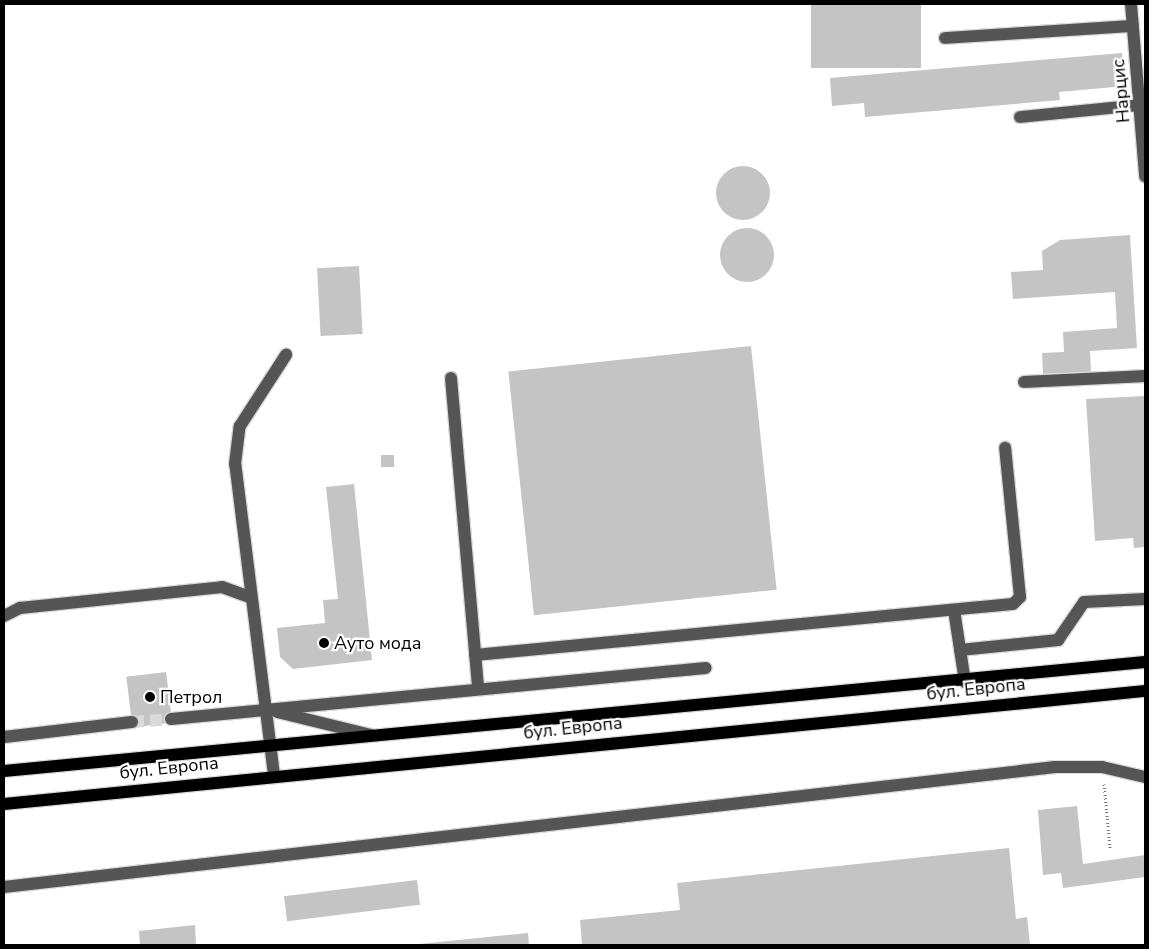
<!DOCTYPE html>
<meta charset="utf-8">
<style>
body{margin:0}
#map{position:relative;width:1149px;height:949px;overflow:hidden;background:#fff;font-family:"Nunito Sans",sans-serif}
div>[style]{position:absolute}
[style*='--x']{left:calc(var(--x)*1px);top:calc(var(--y)*1px);width:calc(var(--w)*1px);rotate:calc(var(--a)*1deg)}
.building>*{inset:0;background:#c4c4c4;transform-origin:0 0}
.round{border-radius:50%}
.minor-tunnel>*{height:12px;margin-top:-6px;transform-origin:0;background:repeating-linear-gradient(90deg,#d9d9d9 0 12px,transparent 0 18px)}
.path>*{height:3px;margin-top:-1.5px;transform-origin:0;background:repeating-linear-gradient(90deg,#777 0 1px,transparent 0 3.5px)}
.roads{filter:drop-shadow(1px 0 #dbdbdb) drop-shadow(-1px 0 #dbdbdb) drop-shadow(0 1px #dbdbdb) drop-shadow(0 -1px #dbdbdb)}
.minor>*{height:12px;margin:-6px;padding:0 6px;transform-origin:6px;border-radius:6px;background:#555}
.major>*{height:12px;margin:-6px;padding:0 6px;transform-origin:6px;border-radius:6px;background:#000}
.dots>*{width:14px;height:14px;translate:-50% -50%;box-sizing:border-box;border:2px solid #fff;border-radius:50%}
span{translate:-50% -50%;white-space:nowrap;text-align:center;line-height:1.15;-webkit-text-stroke:4.5px #fff;paint-order:stroke}
.street-label{font-size:18px;color:#000}
.poi-label{font-size:18px;color:#000}
.left{translate:0 -50%;text-align:left}
.frame{position:absolute;inset:0;border:5px solid #000;pointer-events:none}
</style>
<div id="map">
<div class="building">
<i style="left:811px;top:4px;width:110px;height:64px"></i>
<i style="clip-path:polygon(1122px 53px,1125px 86px,1059px 92px,1060px 100px,865px 117px,864px 103px,832px 106px,830px 78px)"></i>
<i class="round" style="left:716px;top:166px;width:54px;height:54px"></i>
<i class="round" style="left:720px;top:228px;width:54px;height:54px"></i>
<i style="clip-path:polygon(1130px 235px,1137px 348px,1090px 351px,1091px 372px,1043px 374px,1042px 353px,1064px 352px,1063px 332px,1117px 328px,1115px 292px,1013px 299px,1011px 272px,1043px 270px,1042px 251px,1060px 240px)"></i>
<i style="left:359px;top:266px;width:68px;height:42px;rotate:87deg"></i>
<i style="left:751px;top:346px;width:245px;height:244px;rotate:84deg"></i>
<i style="clip-path:polygon(1145px 396px,1145px 547px,1134px 548px,1133px 538px,1095px 541px,1086px 399px)"></i>
<i style="left:381px;top:455px;width:13px;height:12px"></i>
<i style="clip-path:polygon(354px 484px,372px 660px,293px 669px,280px 657px,277px 628px,325px 623px,323px 600px,338px 599px,326px 487px)"></i>
<i style="left:166px;top:672px;width:51px;height:40px;rotate:83deg"></i>
<i style="clip-path:polygon(1077px 806px,1083px 864px,1145px 855px,1145px 877px,1063px 888px,1061px 873px,1043px 875px,1038px 810px)"></i>
<i style="clip-path:polygon(1009px 848px,1016px 919px,1027px 917px,1030px 945px,582px 945px,580px 920px,680px 910px,677px 883px)"></i>
<i style="left:417px;top:880px;width:25px;height:134px;rotate:83deg"></i>
<i style="clip-path:polygon(195px 925px,196px 945px,140px 945px,139px 931px)"></i>
<i style="clip-path:polygon(528px 933px,529px 945px,419px 945px,419px 944px)"></i>
</div>
<div class="minor-tunnel">
<i style="--x:132;--y:722;--w:39;--a:-4"></i>
</div>
<div class="path">
<i style="--x:1104;--y:784;--w:64;--a:84.6"></i>
</div>
<div class="roads">
<div class="minor">
<i style="--x:1131;--y:4;--w:173;--a:85.3"></i>
<i style="--x:945;--y:38;--w:188;--a:-3.7"></i>
<i style="--x:1020;--y:117;--w:121;--a:-5.7"></i>
<i style="--x:451;--y:378;--w:312;--a:85"></i>
<i style="--x:1024;--y:382;--w:121;--a:-2.8"></i>
<i style="--x:954;--y:610;--w:73;--a:81.3"></i>
<i style="--x:4;--y:616;--w:18;--a:-27"></i>
<i style="--x:20;--y:608;--w:203;--a:-5.9"></i>
<i style="--x:222;--y:587;--w:30;--a:20"></i>
<i style="--x:960;--y:650;--w:99;--a:-5.8"></i>
<i style="--x:1058;--y:640;--w:46;--a:-55.6"></i>
<i style="--x:1084;--y:602;--w:61;--a:-2.8"></i>
<i style="--x:475;--y:655;--w:540;--a:-5.42"></i>
<i style="--x:1013;--y:604;--w:10;--a:-45"></i>
<i style="--x:1020;--y:597;--w:150;--a:-95.7"></i>
<i style="--x:277;--y:712;--w:97;--a:13.7"></i>
<i style="--x:171;--y:719;--w:537;--a:-5.45"></i>
<i style="--x:4;--y:737;--w:129;--a:-6.7"></i>
<i style="--x:274;--y:775;--w:313;--a:-97.1"></i>
<i style="--x:235;--y:464;--w:38;--a:-83"></i>
<i style="--x:240;--y:426;--w:85;--a:-57.1"></i>
<i style="--x:4;--y:887;--w:1058;--a:-6.51"></i>
<i style="--x:1055;--y:767;--w:47;--a:0"></i>
<i style="--x:1102;--y:767;--w:44;--a:13.1"></i>
</div>
<div class="major">
<i style="--x:4;--y:771;--w:1146;--a:-5.46"></i>
<i style="--x:4;--y:804;--w:1147;--a:-5.66"></i>
</div>
</div>
<div class="dots">
<i style="left:324px;top:643px;background:#000"></i>
<i style="left:150px;top:697px;background:#000"></i>
</div>
<div class="street-label">
<span style="left:1121px;top:91px;rotate:-95deg">Нарцис</span>
<span style="left:976px;top:689px;rotate:-6deg">бул. Европа</span>
<span style="left:573px;top:728px;rotate:-6deg">бул. Европа</span>
<span style="left:169px;top:768px;rotate:-6deg">бул. Европа</span>
</div>
<div class="poi-label">
<span class="left" style="left:334px;top:643px">Ауто мода</span>
<span class="left" style="left:160px;top:697px">Петрол</span>
</div>
<div class="frame"></div>
</div>
